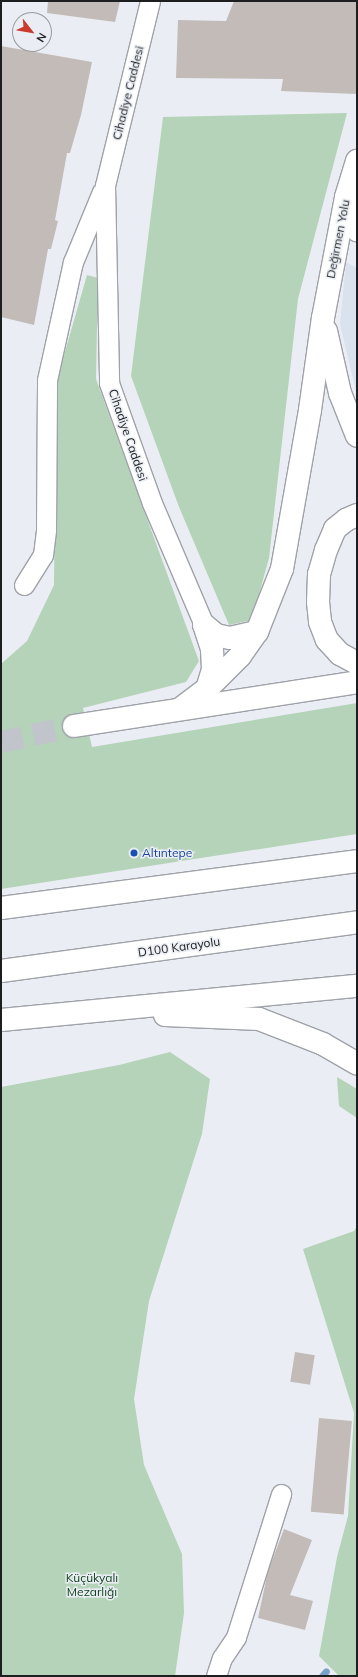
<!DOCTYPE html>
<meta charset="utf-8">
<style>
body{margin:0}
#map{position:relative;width:358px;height:1677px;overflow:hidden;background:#eaeef4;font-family:Mulish,sans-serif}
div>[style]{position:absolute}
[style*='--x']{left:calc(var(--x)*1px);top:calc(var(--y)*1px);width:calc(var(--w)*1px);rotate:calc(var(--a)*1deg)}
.built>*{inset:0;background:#dae2ee}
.green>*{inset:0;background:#b5d3b8}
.stream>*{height:7px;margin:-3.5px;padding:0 3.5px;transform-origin:3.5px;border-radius:3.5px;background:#77a3c9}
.building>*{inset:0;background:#c2bbb8;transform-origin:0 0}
.secondary-tunnel>*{height:22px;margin-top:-11px;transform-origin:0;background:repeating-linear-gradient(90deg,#c1c4ca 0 22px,transparent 0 33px)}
.roads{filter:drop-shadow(1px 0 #9fa2a8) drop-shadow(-1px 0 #9fa2a8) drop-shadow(0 1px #9fa2a8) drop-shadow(0 -1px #9fa2a8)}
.street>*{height:19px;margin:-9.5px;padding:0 9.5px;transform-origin:9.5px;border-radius:9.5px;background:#fff}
.secondary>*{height:22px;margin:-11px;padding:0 11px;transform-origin:11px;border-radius:11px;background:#fff}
.highway>*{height:22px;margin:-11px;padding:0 11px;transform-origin:11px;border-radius:11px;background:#fff}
.dots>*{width:11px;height:11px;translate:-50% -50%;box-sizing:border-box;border:2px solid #eaeef4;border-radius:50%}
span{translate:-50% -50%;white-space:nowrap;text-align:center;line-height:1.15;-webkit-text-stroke:3px #eaeef4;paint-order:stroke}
.street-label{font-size:12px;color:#1d1e20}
.transit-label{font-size:12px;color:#164399}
.left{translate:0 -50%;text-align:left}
.park-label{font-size:12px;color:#0e411c}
.frame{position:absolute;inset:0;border:2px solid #1d1e20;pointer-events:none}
.north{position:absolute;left:12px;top:12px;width:40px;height:40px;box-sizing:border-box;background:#eaeef4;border:1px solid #989b9f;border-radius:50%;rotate:121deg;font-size:11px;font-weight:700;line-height:16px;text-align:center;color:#1d1e20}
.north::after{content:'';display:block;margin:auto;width:14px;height:18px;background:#c93b2f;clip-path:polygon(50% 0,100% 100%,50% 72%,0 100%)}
</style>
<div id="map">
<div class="built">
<i style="clip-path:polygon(346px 262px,357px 268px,357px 396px,340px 324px)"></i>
</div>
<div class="green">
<i style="clip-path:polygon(347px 113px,298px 299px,269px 558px,252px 620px,229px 625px,179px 507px,131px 376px,163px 117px)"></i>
<i style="clip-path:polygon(87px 275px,98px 278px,96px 379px,199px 661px,186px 682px,83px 708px,92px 747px,357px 703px,357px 834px,1px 889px,1px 664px,27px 641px,54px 585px,56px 383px)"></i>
<i style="clip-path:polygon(170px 1052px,210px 1079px,202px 1134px,149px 1301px,134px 1399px,144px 1465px,182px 1554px,184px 1613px,175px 1676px,1px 1676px,1px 1087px,119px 1065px)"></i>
<i style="clip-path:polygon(337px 1077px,357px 1089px,357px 1118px,339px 1106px)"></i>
<i style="clip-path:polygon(357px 1226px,357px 1675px,339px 1676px,319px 1656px,337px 1557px,348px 1516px,354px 1413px,303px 1249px,354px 1231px)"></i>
</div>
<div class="stream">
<i style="--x:322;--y:1676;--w:6;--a:-51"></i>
</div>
<div class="building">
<i style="clip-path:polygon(48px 1px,120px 1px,115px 22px,47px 13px)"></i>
<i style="clip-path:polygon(234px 1px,357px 1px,357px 94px,281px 91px,283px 79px,176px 78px,178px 20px,226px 21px)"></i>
<i style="clip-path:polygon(1px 46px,92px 62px,81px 115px,70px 153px,67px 153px,55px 220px,58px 221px,51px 249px,48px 249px,34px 325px,1px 317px)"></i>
<i style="left:295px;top:1352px;width:20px;height:30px;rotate:9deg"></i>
<i style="left:319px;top:1418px;width:33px;height:94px;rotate:5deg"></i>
<i style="clip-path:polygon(284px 1529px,312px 1540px,290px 1595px,313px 1601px,305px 1630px,258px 1618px,268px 1571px)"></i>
</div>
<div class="secondary-tunnel">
<i style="--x:1;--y:742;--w:75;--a:-12.4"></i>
</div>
<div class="roads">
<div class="street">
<i style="--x:150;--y:1;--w:189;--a:103.7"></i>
<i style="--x:105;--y:185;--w:198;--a:88.8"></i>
<i style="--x:109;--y:383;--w:127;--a:70.3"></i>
<i style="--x:152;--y:503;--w:133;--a:66.9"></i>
<i style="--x:24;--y:585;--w:36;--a:-58"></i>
<i style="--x:43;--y:555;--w:26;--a:-83"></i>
<i style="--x:46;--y:529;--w:149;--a:-89.6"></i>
<i style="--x:47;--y:380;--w:121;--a:-77.6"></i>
<i style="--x:73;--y:262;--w:76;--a:-67.5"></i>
<i style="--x:216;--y:1676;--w:19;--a:-72"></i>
<i style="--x:222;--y:1658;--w:25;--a:-56"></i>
<i style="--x:236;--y:1637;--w:150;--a:-72.5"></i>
</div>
<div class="secondary">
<i style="--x:346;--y:200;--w:22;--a:80"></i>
<i style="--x:350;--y:222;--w:11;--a:49"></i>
<i style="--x:326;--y:331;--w:64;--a:77.3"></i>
<i style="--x:340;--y:393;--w:46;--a:68.4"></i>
<i style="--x:357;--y:515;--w:12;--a:156"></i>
<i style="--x:346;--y:520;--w:14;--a:141"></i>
<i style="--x:335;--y:529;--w:23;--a:113"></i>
<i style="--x:326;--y:550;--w:25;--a:106"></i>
<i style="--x:319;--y:574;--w:28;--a:92"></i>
<i style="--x:318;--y:602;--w:20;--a:84"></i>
<i style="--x:320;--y:622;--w:19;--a:69"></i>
<i style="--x:327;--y:640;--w:19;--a:47"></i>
<i style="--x:340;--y:654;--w:19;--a:28"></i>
<i style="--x:207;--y:689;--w:21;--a:-73"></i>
<i style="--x:213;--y:669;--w:20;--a:-93"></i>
<i style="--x:212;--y:649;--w:25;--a:-108"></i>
<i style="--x:204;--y:625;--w:16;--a:40"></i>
<i style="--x:216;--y:635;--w:14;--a:12"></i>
<i style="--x:230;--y:638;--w:28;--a:-13"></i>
<i style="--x:180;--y:709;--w:34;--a:-37"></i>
<i style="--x:207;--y:689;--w:47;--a:-45"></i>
<i style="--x:240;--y:656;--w:29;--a:-55"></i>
<i style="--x:257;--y:632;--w:68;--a:-68.4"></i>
<i style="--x:282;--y:569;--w:161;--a:-80"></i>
<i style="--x:310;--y:410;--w:93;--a:-82"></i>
<i style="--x:323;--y:318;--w:123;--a:-79.2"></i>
<i style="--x:346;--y:197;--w:38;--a:-73"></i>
<i style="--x:74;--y:726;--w:286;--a:-8.8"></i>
</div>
<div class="highway">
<i style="--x:1;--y:908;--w:359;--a:-7.5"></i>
<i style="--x:1;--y:971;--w:359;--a:-7.8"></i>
<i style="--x:165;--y:1015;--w:94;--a:2.4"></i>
<i style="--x:259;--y:1019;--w:69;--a:21.3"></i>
<i style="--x:323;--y:1044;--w:39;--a:30"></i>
<i style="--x:1;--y:1020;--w:358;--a:-5.5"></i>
</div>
</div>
<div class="dots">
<i style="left:134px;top:853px;background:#1a4fb4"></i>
</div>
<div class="street-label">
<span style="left:128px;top:93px;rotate:-76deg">Cihadiye Caddesi</span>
<span style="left:338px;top:239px;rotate:-79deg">Değirmen Yolu</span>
<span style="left:128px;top:435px;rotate:71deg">Cihadiye Caddesi</span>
<span style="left:179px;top:947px;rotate:-8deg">D100 Karayolu</span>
</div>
<div class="transit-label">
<span class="left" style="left:142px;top:853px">Altıntepe</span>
</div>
<div class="park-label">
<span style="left:92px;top:1585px">Küçükyalı<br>Mezarlığı</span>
</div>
<div class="frame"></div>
<div class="north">N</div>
</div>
